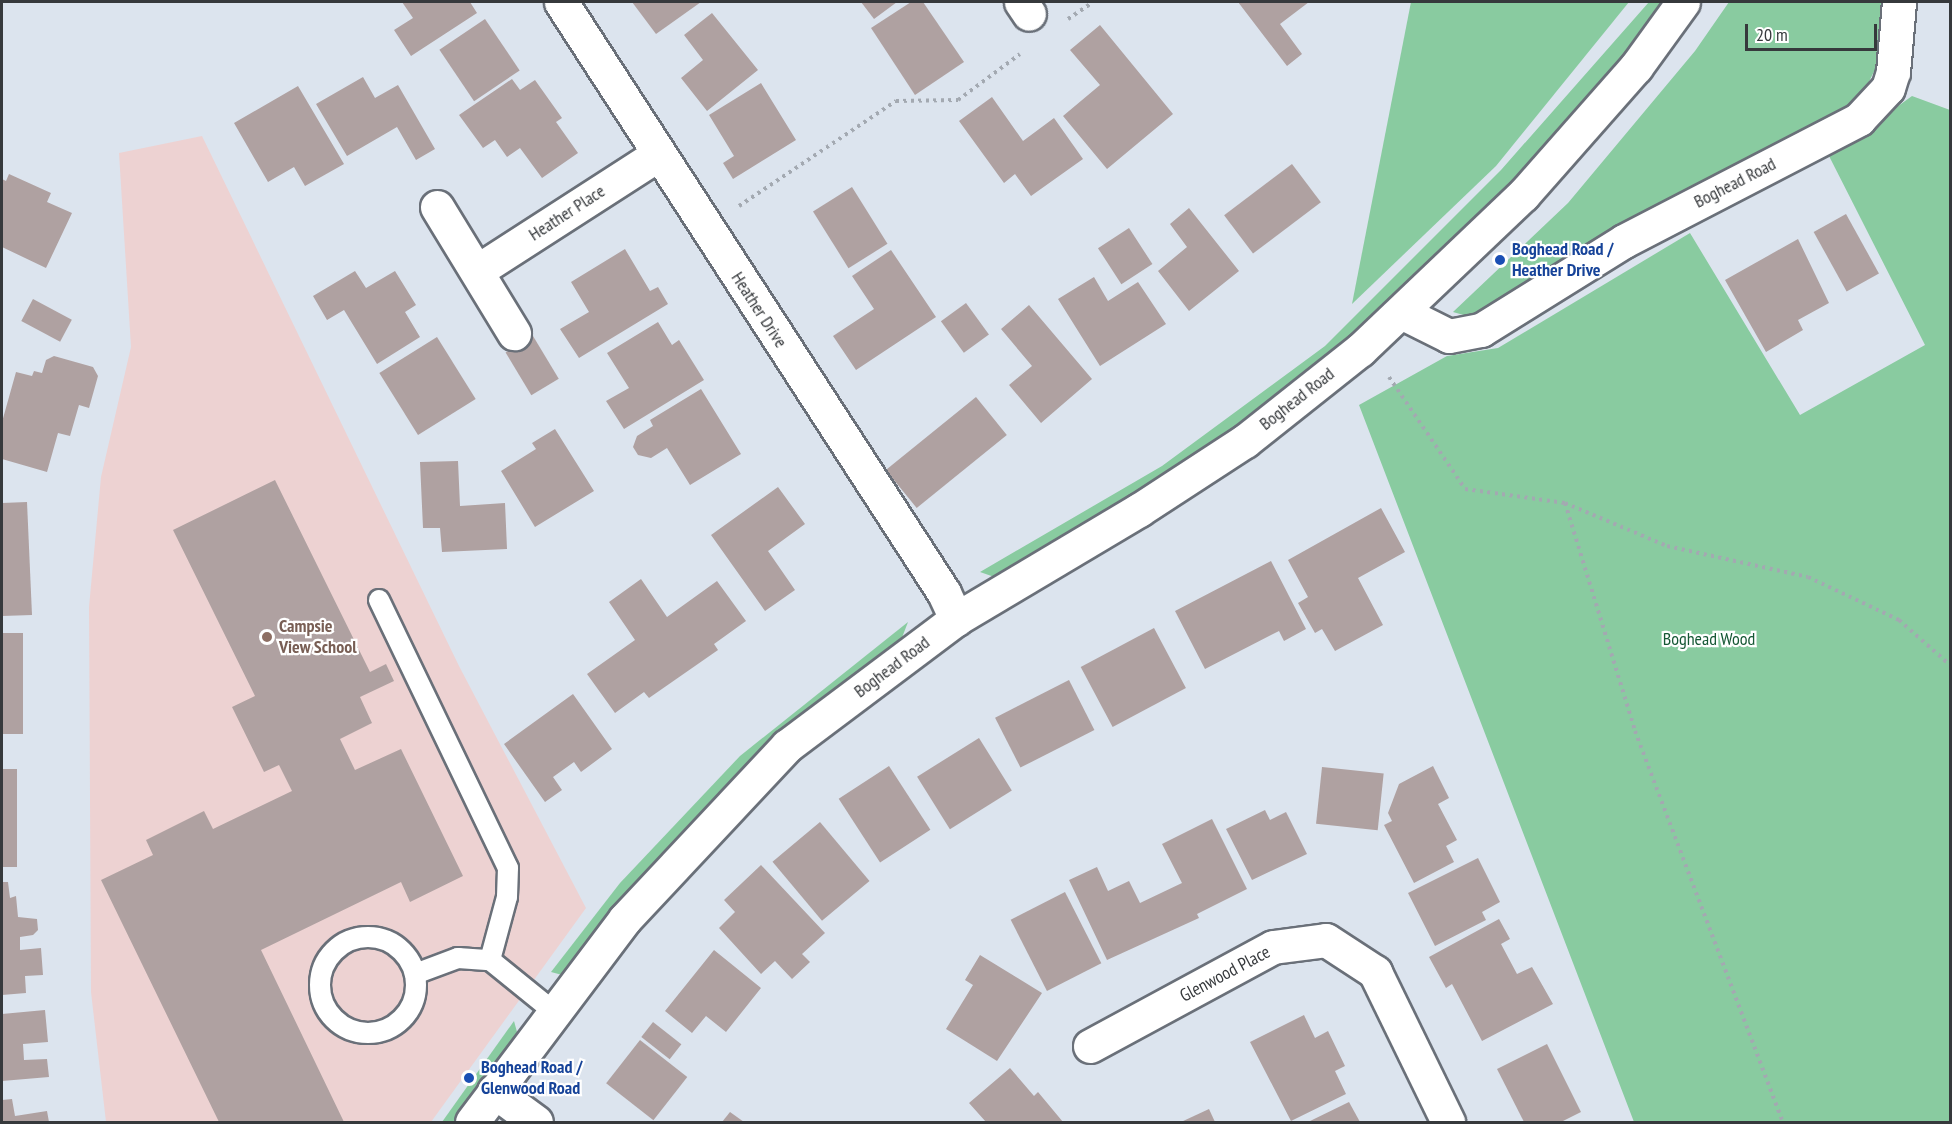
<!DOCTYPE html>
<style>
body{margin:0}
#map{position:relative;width:1952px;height:1124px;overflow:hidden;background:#dce4ee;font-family:"PT Sans Narrow",sans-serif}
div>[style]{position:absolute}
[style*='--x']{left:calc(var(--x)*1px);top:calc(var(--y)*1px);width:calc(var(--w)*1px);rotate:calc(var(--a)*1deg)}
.education>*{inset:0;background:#edd2d2}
.green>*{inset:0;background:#89cba0}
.building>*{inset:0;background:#afa1a1;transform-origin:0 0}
.path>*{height:4px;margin-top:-2px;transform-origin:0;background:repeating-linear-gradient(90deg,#a3a9b1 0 3px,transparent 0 7.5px)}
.roads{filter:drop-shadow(2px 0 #6a7079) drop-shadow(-2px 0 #6a7079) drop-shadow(0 2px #6a7079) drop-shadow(0 -2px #6a7079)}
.service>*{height:20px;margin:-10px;padding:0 10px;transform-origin:10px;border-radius:10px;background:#fff}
.service>.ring{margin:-10px;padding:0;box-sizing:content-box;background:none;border:20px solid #fff;border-radius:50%}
.minor>*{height:33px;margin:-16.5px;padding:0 16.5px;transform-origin:16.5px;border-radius:16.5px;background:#fff}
.tertiary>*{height:33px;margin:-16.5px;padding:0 16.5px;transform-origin:16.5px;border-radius:16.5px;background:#fff}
.dots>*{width:16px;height:16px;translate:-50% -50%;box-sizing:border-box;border:3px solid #fff;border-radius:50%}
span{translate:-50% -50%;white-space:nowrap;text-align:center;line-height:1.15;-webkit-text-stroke:4.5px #fff;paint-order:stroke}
.street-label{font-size:18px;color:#36393c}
.transit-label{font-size:18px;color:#164399;font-weight:700}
.left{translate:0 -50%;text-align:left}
.education-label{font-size:18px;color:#785e54;font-weight:700}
.park-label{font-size:18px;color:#165835}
.frame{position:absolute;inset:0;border:3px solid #36393c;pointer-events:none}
.scale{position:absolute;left:1745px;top:24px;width:132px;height:27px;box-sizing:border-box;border:3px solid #36393c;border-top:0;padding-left:8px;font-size:18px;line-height:21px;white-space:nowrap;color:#36393c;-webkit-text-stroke:4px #fff;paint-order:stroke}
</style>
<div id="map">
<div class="education">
<i style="clip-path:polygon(202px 136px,459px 666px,586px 908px,431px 1122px,106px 1122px,91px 992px,89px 607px,101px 477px,131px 347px,119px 153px)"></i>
</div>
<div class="green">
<i style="clip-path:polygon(1411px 2px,1629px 2px,1496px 166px,1352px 304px)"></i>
<i style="clip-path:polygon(1649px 2px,1669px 2px,1516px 187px,1331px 358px,1169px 477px,1003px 580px,980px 572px,1162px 466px,1325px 346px,1501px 170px)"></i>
<i style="clip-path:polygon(1729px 2px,1884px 2px,1883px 53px,1863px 94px,1817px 126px,1474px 318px,1453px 312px,1568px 203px,1695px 51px)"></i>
<i style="clip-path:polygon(1912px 96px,1950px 110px,1950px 1122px,1634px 1122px,1359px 405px,1447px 356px,1498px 348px,1690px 233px,1800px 415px,1925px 345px,1829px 156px)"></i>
<i style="clip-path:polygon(908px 622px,898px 648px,566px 976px,551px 972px,620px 883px,740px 756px)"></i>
<i style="clip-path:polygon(514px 1021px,517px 1032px,509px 1058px,462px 1122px,442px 1122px)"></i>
</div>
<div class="building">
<i style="clip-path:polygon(402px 2px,470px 2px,477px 13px,411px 56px,394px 30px,413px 18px)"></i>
<i style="clip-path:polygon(632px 2px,701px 2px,656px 34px)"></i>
<i style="clip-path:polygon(861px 2px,897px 2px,874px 19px)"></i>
<i style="clip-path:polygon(911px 2px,923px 2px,964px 62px,915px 95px,871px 28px)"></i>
<i style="clip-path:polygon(1238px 2px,1309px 2px,1280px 24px,1302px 54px,1287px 66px)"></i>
<i style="clip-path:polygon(712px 13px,758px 70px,707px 111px,681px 78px,703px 60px,684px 35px)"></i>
<i style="left:485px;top:19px;width:62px;height:55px;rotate:56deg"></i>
<i style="clip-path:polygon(1100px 25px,1173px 114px,1107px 169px,1063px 116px,1100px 85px,1070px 50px)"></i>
<i style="clip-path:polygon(363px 77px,375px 98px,398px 85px,435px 149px,416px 160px,397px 127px,347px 156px,316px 104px)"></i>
<i style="clip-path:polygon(512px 79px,520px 90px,535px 80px,562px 118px,556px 122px,578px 153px,542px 178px,520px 148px,507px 157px,495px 140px,483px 148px,459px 115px)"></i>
<i style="clip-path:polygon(761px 83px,796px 140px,733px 179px,723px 163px,734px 156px,709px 115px)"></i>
<i style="clip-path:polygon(298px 86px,344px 164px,305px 186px,294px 167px,268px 182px,234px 123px)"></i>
<i style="clip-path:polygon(992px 97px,1023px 141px,1054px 118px,1083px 159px,1031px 196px,1015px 174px,1004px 183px,959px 121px)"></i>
<i style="left:1292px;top:164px;width:48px;height:85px;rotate:53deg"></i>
<i style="clip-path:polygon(9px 174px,51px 193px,47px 202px,72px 213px,46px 268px,2px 247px,2px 179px,6px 181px)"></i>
<i style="left:852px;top:187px;width:67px;height:46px;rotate:58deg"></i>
<i style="clip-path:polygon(1189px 208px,1239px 271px,1189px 311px,1158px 271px,1187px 247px,1170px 224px)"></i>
<i style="left:1846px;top:214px;width:68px;height:37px;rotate:61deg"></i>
<i style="left:1129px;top:228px;width:43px;height:37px;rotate:57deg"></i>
<i style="clip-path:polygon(1798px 239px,1829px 303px,1798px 320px,1803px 330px,1766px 352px,1725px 280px)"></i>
<i style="clip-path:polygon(625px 249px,650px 291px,658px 287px,668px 304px,579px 358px,560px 329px,589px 312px,571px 282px)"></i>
<i style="clip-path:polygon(891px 250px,936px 317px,856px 370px,833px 336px,874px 309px,852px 276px)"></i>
<i style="clip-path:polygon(355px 271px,366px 288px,395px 271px,416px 305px,405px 312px,420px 337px,377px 364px,344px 310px,327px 320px,313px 296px)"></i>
<i style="clip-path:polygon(1094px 277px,1108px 301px,1138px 282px,1166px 324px,1100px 366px,1058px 299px)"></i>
<i style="left:33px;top:299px;width:44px;height:25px;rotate:28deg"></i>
<i style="left:966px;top:303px;width:39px;height:31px;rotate:54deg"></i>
<i style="clip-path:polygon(1029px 305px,1092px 379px,1041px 423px,1009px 385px,1032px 366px,1001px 329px)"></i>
<i style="clip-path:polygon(658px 322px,672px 345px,679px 340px,704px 380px,624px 429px,606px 401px,629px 388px,607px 353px)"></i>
<i style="left:533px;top:336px;width:50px;height:32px;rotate:59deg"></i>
<i style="left:437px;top:337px;width:73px;height:68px;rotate:58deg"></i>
<i style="clip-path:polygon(54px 356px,93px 367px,98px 376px,89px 408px,79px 405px,70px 436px,58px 433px,47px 472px,2px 459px,2px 422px,16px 372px,32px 376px,34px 371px,42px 373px,46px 360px)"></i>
<i style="clip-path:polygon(701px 389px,741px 454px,690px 485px,667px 448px,651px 458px,638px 455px,633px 447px,637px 436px,653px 426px,650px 420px)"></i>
<i style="left:976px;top:397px;width:49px;height:116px;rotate:51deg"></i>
<i style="clip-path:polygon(555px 429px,594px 491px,535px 527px,501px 471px,536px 449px,532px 443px)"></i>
<i style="clip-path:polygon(458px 461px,460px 506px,505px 503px,507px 549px,442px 552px,440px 528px,423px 528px,420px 462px)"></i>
<i style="clip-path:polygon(275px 480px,370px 672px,386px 664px,394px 681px,360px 697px,372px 723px,340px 739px,355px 770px,401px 749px,463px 876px,410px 902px,401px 882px,261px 950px,344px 1122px,219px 1122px,101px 880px,153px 855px,146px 840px,204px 811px,213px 829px,292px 791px,279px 765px,264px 772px,232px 707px,255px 696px,173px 530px)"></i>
<i style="clip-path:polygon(778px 487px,805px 524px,768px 551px,795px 590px,765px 611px,711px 535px)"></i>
<i style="clip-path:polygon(27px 502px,32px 615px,2px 616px,2px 503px)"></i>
<i style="clip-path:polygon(1381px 508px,1405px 552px,1358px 578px,1383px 625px,1335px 651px,1322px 629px,1315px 633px,1298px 603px,1308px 597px,1288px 560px)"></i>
<i style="clip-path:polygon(1271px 561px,1306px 629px,1284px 641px,1279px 631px,1205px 669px,1175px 611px)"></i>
<i style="clip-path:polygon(641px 579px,667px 617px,717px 581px,746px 621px,714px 644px,718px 650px,649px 698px,644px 692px,615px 713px,587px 674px,635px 640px,609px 602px)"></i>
<i style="left:1154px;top:628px;width:68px;height:83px;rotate:62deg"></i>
<i style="left:2px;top:633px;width:21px;height:101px"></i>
<i style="left:1069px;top:680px;width:56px;height:83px;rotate:63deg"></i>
<i style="clip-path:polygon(573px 694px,612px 749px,581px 772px,574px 762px,553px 777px,562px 790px,545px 802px,504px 744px)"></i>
<i style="left:979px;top:738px;width:62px;height:73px;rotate:58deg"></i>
<i style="left:889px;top:766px;width:76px;height:60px;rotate:57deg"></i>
<i style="clip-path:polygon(1433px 766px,1449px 798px,1438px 804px,1457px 840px,1446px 846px,1454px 862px,1414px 883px,1384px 825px,1392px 821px,1388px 813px,1399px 784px)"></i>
<i style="left:1322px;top:767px;width:62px;height:57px;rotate:6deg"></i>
<i style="left:2px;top:769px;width:15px;height:98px"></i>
<i style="clip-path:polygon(1265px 810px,1270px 820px,1286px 812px,1307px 854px,1252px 880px,1226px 829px)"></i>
<i style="clip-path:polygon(1212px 819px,1247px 889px,1197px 914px,1199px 918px,1107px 960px,1069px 880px,1097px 867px,1108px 891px,1129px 881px,1140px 903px,1182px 883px,1162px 844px)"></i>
<i style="left:820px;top:822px;width:77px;height:62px;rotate:50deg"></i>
<i style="clip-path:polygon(1478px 858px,1500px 902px,1482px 912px,1486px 920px,1435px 946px,1408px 893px)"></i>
<i style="clip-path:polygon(761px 865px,825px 933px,802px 954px,810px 962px,792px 979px,775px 961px,761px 974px,719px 928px,735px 912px,724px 900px)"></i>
<i style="clip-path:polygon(2px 882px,8px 882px,10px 898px,16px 896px,18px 917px,37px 919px,38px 930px,33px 935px,20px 937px,20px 950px,41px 948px,43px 975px,25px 976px,26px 993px,2px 995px)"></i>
<i style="left:1065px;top:892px;width:80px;height:61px;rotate:63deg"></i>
<i style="clip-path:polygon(1499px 919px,1510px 939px,1501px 944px,1517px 974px,1532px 967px,1553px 1004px,1482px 1041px,1452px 984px,1446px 988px,1429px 957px)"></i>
<i style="clip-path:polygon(714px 950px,761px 988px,726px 1032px,706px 1016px,692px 1033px,665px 1011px)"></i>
<i style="clip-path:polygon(980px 955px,1042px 993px,997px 1061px,946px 1029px,973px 985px,965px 980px)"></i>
<i style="clip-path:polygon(45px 1010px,48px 1042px,23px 1044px,24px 1060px,47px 1059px,49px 1077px,2px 1081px,2px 1014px)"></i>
<i style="clip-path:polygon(1304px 1015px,1315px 1038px,1328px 1031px,1345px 1066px,1335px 1071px,1346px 1094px,1291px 1121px,1250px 1042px)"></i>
<i style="left:653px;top:1022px;width:36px;height:19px;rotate:38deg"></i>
<i style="left:640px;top:1040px;width:60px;height:55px;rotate:38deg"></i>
<i style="clip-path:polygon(1547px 1044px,1581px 1112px,1561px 1122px,1524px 1122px,1497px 1069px)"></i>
<i style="clip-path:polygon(1010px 1068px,1034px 1096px,1038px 1092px,1063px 1122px,986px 1122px,969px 1103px)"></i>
<i style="clip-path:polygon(12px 1099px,15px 1116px,47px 1111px,49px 1122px,2px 1122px,2px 1100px)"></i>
<i style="clip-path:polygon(1349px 1102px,1360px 1122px,1308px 1122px)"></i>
<i style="clip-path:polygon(1209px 1109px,1215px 1122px,1181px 1122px)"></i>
<i style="clip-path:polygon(730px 1112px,744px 1122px,722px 1122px)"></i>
</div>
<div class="path">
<i style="--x:1068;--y:19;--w:30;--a:-34"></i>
<i style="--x:739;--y:206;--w:189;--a:-33.8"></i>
<i style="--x:896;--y:101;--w:62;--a:-0.9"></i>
<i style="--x:958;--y:100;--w:77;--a:-36.6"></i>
<i style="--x:1389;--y:377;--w:135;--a:55.8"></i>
<i style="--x:1465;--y:489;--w:101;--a:8"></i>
<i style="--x:1565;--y:503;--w:239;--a:72.9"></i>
<i style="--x:1635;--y:731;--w:418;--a:69.3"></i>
<i style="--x:1565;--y:503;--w:111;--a:22.9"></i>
<i style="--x:1667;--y:546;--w:144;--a:12.4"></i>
<i style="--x:1808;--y:577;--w:101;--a:25.3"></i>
<i style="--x:1899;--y:620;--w:68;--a:41.4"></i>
</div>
<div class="roads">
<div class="service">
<i style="--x:379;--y:600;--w:297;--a:64.3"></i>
<i style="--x:508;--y:868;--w:29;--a:92"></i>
<i style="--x:507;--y:897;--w:65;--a:105.1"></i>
<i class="ring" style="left:320px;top:937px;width:76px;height:76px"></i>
<i style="--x:415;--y:974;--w:46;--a:-20.4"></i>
<i style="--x:458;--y:958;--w:32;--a:4"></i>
<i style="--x:490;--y:960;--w:81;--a:39"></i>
</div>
<div class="minor">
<i style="--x:561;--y:2;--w:704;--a:57.05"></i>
<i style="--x:944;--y:593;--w:29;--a:65"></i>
<i style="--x:1021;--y:2;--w:14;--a:56"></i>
<i style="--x:437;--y:207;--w:148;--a:58.6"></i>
<i style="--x:477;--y:271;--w:214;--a:-32.8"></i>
<i style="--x:1403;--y:313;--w:51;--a:26.6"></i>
<i style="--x:1449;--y:336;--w:33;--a:-11"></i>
<i style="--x:1481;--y:330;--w:168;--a:-31.9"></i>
<i style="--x:1624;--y:241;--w:265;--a:-27.4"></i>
<i style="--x:1859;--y:119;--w:42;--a:-46.9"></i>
<i style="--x:1888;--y:88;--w:17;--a:-73"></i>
<i style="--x:1893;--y:72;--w:70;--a:-85.1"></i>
<i style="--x:1090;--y:1046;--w:208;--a:-28.4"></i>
<i style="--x:1273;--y:947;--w:53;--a:-7.5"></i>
<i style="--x:1326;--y:940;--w:59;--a:33.1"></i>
<i style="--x:1375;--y:972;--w:167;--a:64"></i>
<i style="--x:494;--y:1091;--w:52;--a:36.4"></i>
</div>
<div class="tertiary">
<i style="--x:472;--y:1122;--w:254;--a:-53"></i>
<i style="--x:625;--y:919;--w:237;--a:-46.9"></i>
<i style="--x:787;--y:746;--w:211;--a:-36.9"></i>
<i style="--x:956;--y:619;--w:213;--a:-30.8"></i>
<i style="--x:1139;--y:510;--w:126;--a:-33.1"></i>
<i style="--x:1245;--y:441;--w:147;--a:-38.4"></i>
<i style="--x:1360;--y:350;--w:225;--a:-43.6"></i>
<i style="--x:1523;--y:195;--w:171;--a:-48.6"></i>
<i style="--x:1636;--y:67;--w:80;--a:-54.1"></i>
</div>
</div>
<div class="dots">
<i style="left:1500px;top:260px;background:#1a4fb4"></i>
<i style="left:267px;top:637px;background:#8d6e63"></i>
<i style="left:469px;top:1078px;background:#1a4fb4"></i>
</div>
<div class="street-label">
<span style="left:1735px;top:183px;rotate:-27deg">Boghead Road</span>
<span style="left:567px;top:213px;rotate:-33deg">Heather Place</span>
<span style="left:759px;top:310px;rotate:57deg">Heather Drive</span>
<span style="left:1297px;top:399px;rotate:-38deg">Boghead Road</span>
<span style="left:892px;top:667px;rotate:-37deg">Boghead Road</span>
<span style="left:1225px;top:974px;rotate:-28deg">Glenwood Place</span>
</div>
<div class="transit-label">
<span class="left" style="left:1512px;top:260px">Boghead Road /<br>Heather Drive</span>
<span class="left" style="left:481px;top:1078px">Boghead Road /<br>Glenwood Road</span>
</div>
<div class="education-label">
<span class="left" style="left:279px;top:637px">Campsie<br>View School</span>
</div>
<div class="park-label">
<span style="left:1709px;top:639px">Boghead Wood</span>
</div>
<div class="frame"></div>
<div class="scale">20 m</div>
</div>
